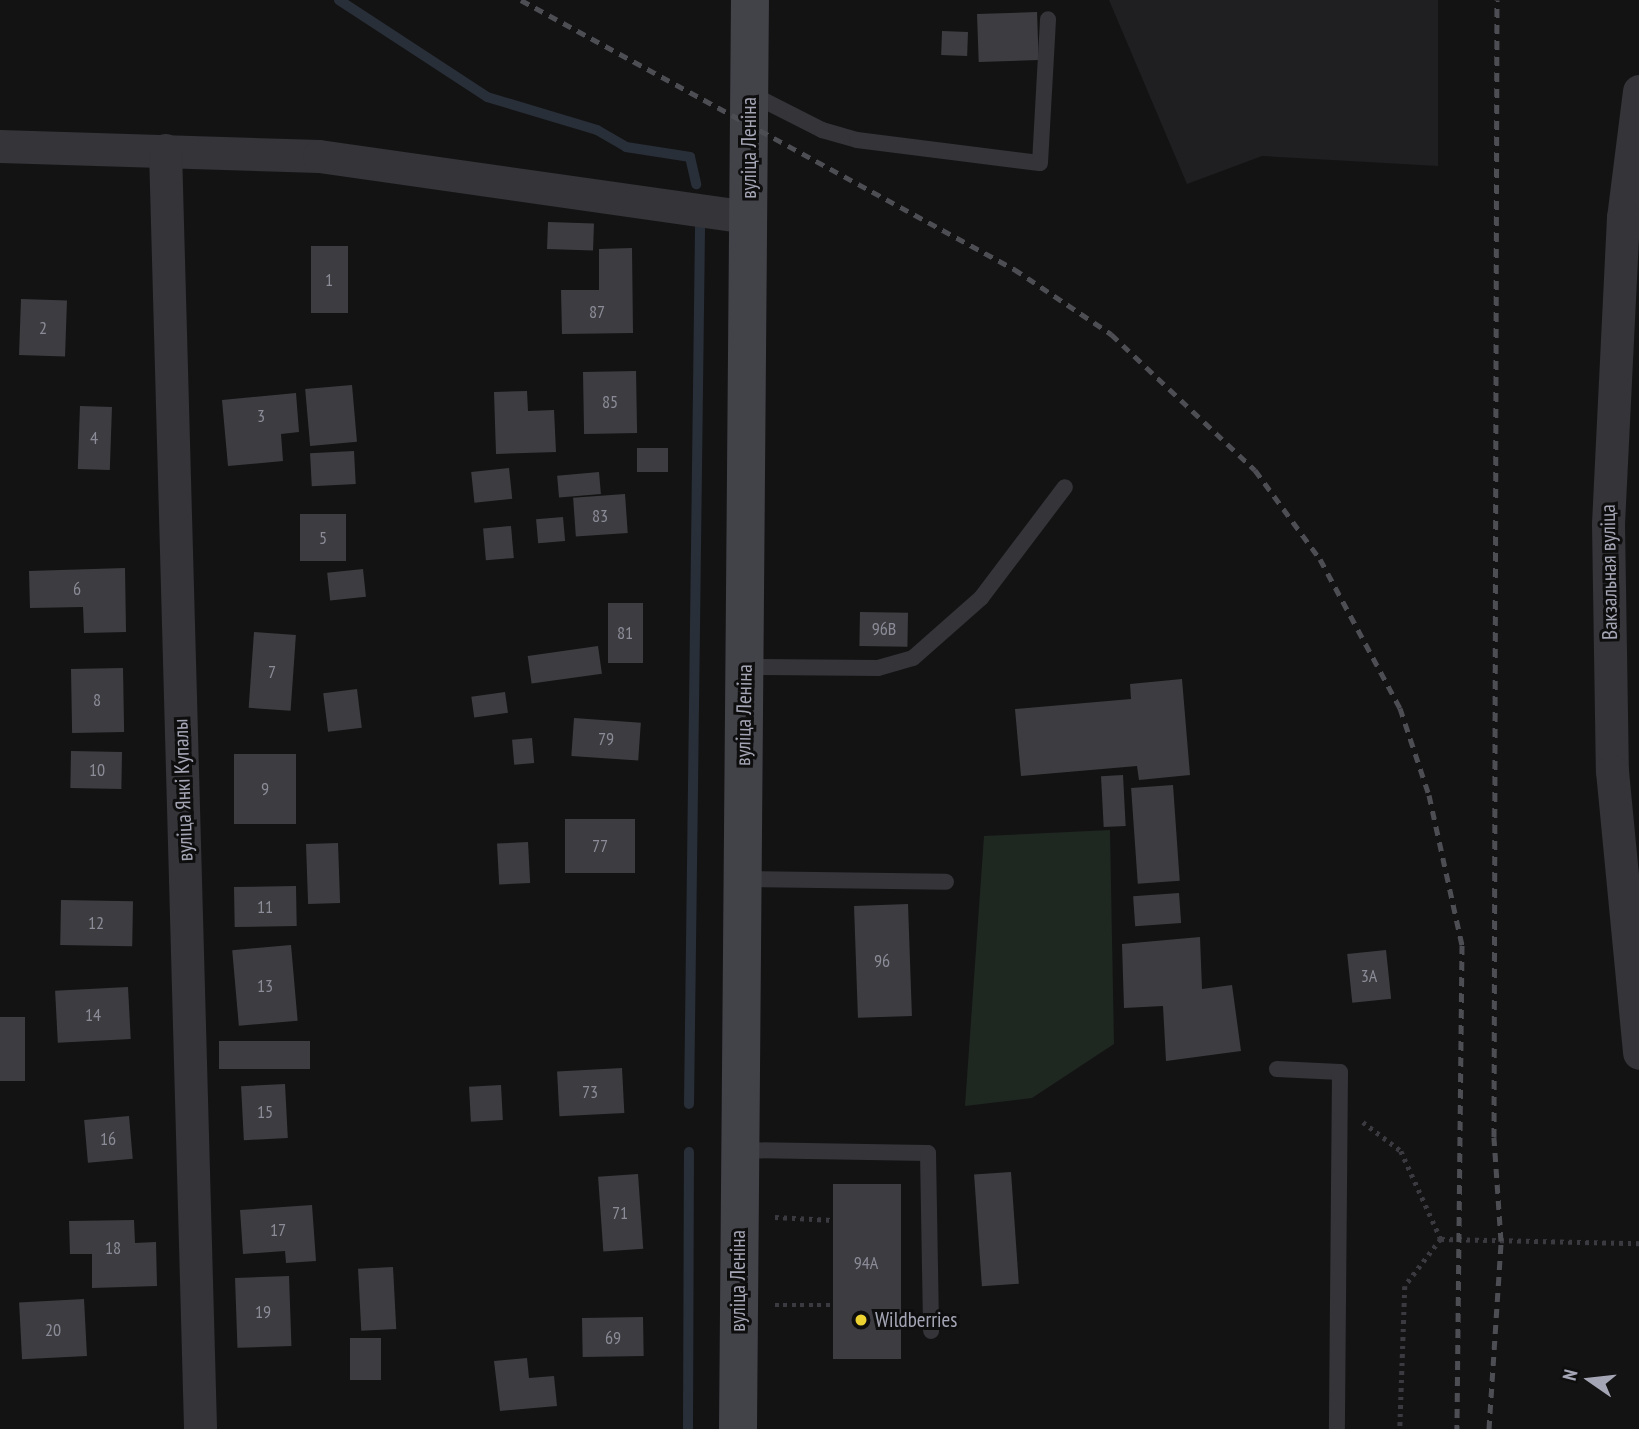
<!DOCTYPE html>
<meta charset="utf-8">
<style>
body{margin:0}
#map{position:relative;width:1639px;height:1429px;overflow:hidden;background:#131314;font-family:"PT Sans Narrow",sans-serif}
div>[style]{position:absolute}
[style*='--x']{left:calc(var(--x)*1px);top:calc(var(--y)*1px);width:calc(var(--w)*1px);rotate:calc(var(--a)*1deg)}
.built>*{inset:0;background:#1f1f21}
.green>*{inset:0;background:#1f2721}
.stream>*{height:10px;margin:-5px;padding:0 5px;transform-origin:5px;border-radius:5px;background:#292f38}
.building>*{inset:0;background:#3d3d41;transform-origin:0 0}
.path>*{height:4.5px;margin-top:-2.25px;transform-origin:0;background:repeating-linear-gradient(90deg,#3a3a40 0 3.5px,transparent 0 8.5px)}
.service>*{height:16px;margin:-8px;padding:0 8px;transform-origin:8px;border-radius:8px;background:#343439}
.minor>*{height:33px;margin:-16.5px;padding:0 16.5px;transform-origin:16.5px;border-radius:16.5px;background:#343439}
.secondary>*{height:38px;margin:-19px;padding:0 19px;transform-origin:19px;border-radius:19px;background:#424249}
.rail>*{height:5px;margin-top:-2.5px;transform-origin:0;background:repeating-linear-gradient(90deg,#4d4d54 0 9px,transparent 0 16px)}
.dots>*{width:19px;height:19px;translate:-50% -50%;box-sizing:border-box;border:4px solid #0e0e0f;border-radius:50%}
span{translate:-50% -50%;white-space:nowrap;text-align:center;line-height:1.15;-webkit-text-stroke:6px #0e0e0f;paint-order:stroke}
.number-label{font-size:18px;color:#8b8c98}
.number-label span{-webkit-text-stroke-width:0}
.street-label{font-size:21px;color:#a5a6b5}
.poi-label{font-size:21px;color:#a5a6b5}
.left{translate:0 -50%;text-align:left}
.north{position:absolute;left:1555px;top:1345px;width:70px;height:70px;-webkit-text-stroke:5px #0e0e0f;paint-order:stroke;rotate:284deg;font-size:19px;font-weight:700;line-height:28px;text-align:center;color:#a5a6b5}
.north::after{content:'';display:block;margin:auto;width:24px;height:32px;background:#a5a6b5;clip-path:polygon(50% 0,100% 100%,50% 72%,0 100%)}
</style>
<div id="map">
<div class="built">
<i style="clip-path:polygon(1109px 0,1438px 0,1438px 166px,1262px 156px,1187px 184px)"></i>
</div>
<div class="green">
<i style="clip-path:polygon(1110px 830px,1114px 1044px,1032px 1098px,965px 1106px,984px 836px)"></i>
</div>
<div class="stream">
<i style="--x:339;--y:0;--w:177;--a:33.2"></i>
<i style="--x:487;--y:97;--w:115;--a:16.7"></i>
<i style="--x:597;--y:130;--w:34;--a:30"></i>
<i style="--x:626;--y:147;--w:65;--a:8.9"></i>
<i style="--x:690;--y:157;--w:28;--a:77"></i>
<i style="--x:689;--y:1104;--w:877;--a:-89.28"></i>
<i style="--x:688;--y:1429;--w:277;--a:-89.8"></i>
</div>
<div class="building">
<i style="left:1037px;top:12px;width:48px;height:60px;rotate:88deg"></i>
<i style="left:942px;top:31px;width:26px;height:24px;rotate:2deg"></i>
<i style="left:548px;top:222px;width:46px;height:27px;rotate:2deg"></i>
<i style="left:311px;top:246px;width:37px;height:67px"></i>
<i style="clip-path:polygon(632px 248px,633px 333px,562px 334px,561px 290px,599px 290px,599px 249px)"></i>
<i style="left:21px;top:299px;width:46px;height:56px;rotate:2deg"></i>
<i style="left:636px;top:371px;width:62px;height:53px;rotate:89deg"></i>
<i style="left:352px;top:385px;width:57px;height:47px;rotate:85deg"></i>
<i style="clip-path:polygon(527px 391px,528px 411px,554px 410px,556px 452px,496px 454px,494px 392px)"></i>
<i style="clip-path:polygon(296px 393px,299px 432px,281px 434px,283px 461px,228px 466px,222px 400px)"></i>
<i style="left:80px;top:406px;width:32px;height:63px;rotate:2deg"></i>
<i style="left:668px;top:448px;width:24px;height:31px;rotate:90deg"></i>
<i style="left:354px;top:451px;width:33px;height:44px;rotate:87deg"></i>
<i style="left:509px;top:468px;width:31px;height:38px;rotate:84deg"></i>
<i style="left:599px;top:472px;width:22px;height:42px;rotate:85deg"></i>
<i style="left:625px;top:494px;width:39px;height:52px;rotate:86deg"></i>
<i style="left:300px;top:514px;width:46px;height:47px"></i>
<i style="left:563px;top:517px;width:24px;height:27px;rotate:85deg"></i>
<i style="left:511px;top:526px;width:32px;height:28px;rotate:85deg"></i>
<i style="clip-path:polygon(125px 568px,126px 632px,84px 633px,83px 607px,30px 608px,29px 571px)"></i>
<i style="left:363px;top:569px;width:28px;height:36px;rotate:84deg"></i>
<i style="left:608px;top:603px;width:35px;height:60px"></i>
<i style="left:860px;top:612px;width:48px;height:34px;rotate:1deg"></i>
<i style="left:254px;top:632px;width:42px;height:76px;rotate:4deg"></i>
<i style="left:598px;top:646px;width:28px;height:71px;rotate:82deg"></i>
<i style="left:123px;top:668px;width:64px;height:52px;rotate:89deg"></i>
<i style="clip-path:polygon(1182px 679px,1190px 775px,1139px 780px,1137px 766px,1021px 776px,1015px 709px,1131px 699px,1130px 684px)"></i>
<i style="left:357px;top:689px;width:39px;height:34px;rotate:83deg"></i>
<i style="left:505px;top:692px;width:21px;height:34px;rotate:82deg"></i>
<i style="left:574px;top:718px;width:67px;height:38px;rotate:4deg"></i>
<i style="left:532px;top:738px;width:25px;height:20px;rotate:85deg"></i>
<i style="left:71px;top:751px;width:51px;height:37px;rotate:1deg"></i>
<i style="left:234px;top:754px;width:62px;height:70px"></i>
<i style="left:1123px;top:775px;width:51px;height:22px;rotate:87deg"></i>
<i style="left:1173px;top:785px;width:96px;height:42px;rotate:86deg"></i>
<i style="left:565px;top:819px;width:70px;height:54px"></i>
<i style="left:528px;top:842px;width:41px;height:31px;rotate:87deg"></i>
<i style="left:338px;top:843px;width:60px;height:32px;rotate:88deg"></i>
<i style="left:296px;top:886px;width:40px;height:62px;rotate:89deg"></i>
<i style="left:1179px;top:893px;width:30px;height:46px;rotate:86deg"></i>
<i style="left:61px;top:900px;width:72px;height:45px;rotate:1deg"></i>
<i style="left:908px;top:904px;width:112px;height:54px;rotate:88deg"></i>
<i style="clip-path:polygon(1200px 937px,1202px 989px,1232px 985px,1241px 1051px,1166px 1061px,1163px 1006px,1124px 1008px,1122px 944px)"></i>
<i style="left:291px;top:945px;width:76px;height:59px;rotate:85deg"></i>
<i style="left:1386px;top:950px;width:49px;height:39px;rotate:84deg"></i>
<i style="left:128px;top:987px;width:52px;height:73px;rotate:87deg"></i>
<i style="left:0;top:1017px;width:25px;height:64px"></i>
<i style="left:310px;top:1041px;width:28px;height:91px;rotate:90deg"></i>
<i style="left:622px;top:1068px;width:45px;height:65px;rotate:87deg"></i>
<i style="left:285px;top:1084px;width:54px;height:44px;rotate:87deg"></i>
<i style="left:501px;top:1085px;width:35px;height:32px;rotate:87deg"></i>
<i style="left:129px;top:1116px;width:43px;height:45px;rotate:85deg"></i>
<i style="left:1011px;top:1172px;width:112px;height:37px;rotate:86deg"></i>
<i style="left:638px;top:1174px;width:75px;height:40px;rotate:86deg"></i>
<i style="left:833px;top:1184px;width:68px;height:175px"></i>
<i style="clip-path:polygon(312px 1205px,316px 1261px,286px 1263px,285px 1251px,243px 1254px,240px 1210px)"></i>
<i style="clip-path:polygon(134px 1220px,135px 1243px,156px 1242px,157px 1286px,92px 1288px,92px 1254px,70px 1254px,69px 1221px)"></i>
<i style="left:393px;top:1267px;width:62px;height:35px;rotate:87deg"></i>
<i style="left:289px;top:1276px;width:70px;height:54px;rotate:88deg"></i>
<i style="left:84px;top:1299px;width:57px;height:65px;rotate:87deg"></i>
<i style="left:643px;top:1317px;width:39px;height:61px;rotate:89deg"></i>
<i style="left:350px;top:1338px;width:31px;height:42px"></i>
<i style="clip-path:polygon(527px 1358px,529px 1378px,554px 1376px,557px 1406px,500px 1411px,494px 1361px)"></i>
</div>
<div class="path">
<i style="--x:1363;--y:1122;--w:48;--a:37.3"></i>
<i style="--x:1401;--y:1151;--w:97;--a:65.6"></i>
<i style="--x:1441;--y:1239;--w:59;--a:127.5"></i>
<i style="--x:1405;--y:1286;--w:143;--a:92"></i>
<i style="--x:775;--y:1217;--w:58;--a:3"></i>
<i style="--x:1441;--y:1239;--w:198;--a:1.2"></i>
<i style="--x:775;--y:1305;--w:57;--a:0"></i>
</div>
<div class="service">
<i style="--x:751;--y:94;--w:80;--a:26.9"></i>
<i style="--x:822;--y:130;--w:36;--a:16"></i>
<i style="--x:857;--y:140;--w:184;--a:7.2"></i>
<i style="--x:1040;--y:163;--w:144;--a:-86.8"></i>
<i style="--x:745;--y:667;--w:133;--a:0.4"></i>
<i style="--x:878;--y:668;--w:36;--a:-16"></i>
<i style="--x:913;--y:658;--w:91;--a:-41.4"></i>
<i style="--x:981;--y:598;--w:139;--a:-52.9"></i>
<i style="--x:742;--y:879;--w:204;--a:0.8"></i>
<i style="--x:1277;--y:1069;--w:63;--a:2.7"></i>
<i style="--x:1340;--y:1072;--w:357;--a:90.5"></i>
<i style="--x:739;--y:1150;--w:189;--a:0.9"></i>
<i style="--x:928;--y:1153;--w:178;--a:89"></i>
</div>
<div class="minor">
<i style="--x:1639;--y:91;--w:127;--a:97.2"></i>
<i style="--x:1623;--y:217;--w:307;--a:92.8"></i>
<i style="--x:1608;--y:524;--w:247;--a:89.1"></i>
<i style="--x:1612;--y:771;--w:283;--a:84.5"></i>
<i style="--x:0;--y:146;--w:319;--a:1.8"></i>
<i style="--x:319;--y:156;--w:434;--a:8.1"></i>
<i style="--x:165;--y:150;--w:1279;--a:88.43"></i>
</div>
<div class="secondary">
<i style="--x:738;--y:1429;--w:1429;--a:-89.52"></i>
</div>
<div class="rail">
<i style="--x:521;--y:0;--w:562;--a:28.62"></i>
<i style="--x:1014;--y:269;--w:117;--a:33.8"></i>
<i style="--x:1111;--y:334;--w:198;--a:43.4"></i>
<i style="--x:1255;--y:470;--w:110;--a:53.9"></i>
<i style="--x:1320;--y:559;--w:169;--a:61.8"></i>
<i style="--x:1400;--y:708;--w:92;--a:71.6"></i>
<i style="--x:1429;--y:795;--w:154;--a:77.6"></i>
<i style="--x:1462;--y:945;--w:484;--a:90.6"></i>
<i style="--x:1489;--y:1429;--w:188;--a:-86.3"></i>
<i style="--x:1501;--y:1241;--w:104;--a:-93.9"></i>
<i style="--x:1494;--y:1137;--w:1137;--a:-89.85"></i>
</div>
<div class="dots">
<i style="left:861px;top:1320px;background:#edd332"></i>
</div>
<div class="number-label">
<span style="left:329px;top:280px">1</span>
<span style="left:597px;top:312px">87</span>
<span style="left:43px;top:328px">2</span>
<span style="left:610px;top:402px">85</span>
<span style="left:261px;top:416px">3</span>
<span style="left:94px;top:438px">4</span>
<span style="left:600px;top:516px">83</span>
<span style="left:323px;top:538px">5</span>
<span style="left:77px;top:589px">6</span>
<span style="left:884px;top:629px">96В</span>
<span style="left:625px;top:633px">81</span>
<span style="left:272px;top:672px">7</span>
<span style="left:97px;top:700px">8</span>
<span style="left:606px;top:739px">79</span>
<span style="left:97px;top:770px">10</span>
<span style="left:265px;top:789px">9</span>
<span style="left:600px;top:846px">77</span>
<span style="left:265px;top:907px">11</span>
<span style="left:96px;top:923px">12</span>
<span style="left:882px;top:961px">96</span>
<span style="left:1369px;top:976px">3А</span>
<span style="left:265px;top:986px">13</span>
<span style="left:93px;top:1015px">14</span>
<span style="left:590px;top:1092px">73</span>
<span style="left:265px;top:1112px">15</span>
<span style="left:108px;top:1139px">16</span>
<span style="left:620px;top:1213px">71</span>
<span style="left:278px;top:1230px">17</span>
<span style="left:113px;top:1248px">18</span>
<span style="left:866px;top:1263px">94А</span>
<span style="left:263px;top:1312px">19</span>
<span style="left:53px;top:1330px">20</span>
<span style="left:613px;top:1338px">69</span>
</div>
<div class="street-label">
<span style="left:749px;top:148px;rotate:-90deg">вуліца Леніна</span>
<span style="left:1609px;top:572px;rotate:-91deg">Вакзальная вуліца</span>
<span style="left:744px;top:715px;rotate:-89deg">вуліца Леніна</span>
<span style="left:183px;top:790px;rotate:-92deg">вуліца Янкі Купалы</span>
<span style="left:738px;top:1281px;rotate:-90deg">вуліца Леніна</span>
</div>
<div class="poi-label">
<span class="left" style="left:875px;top:1320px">Wildberries</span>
</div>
<div class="north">N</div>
</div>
